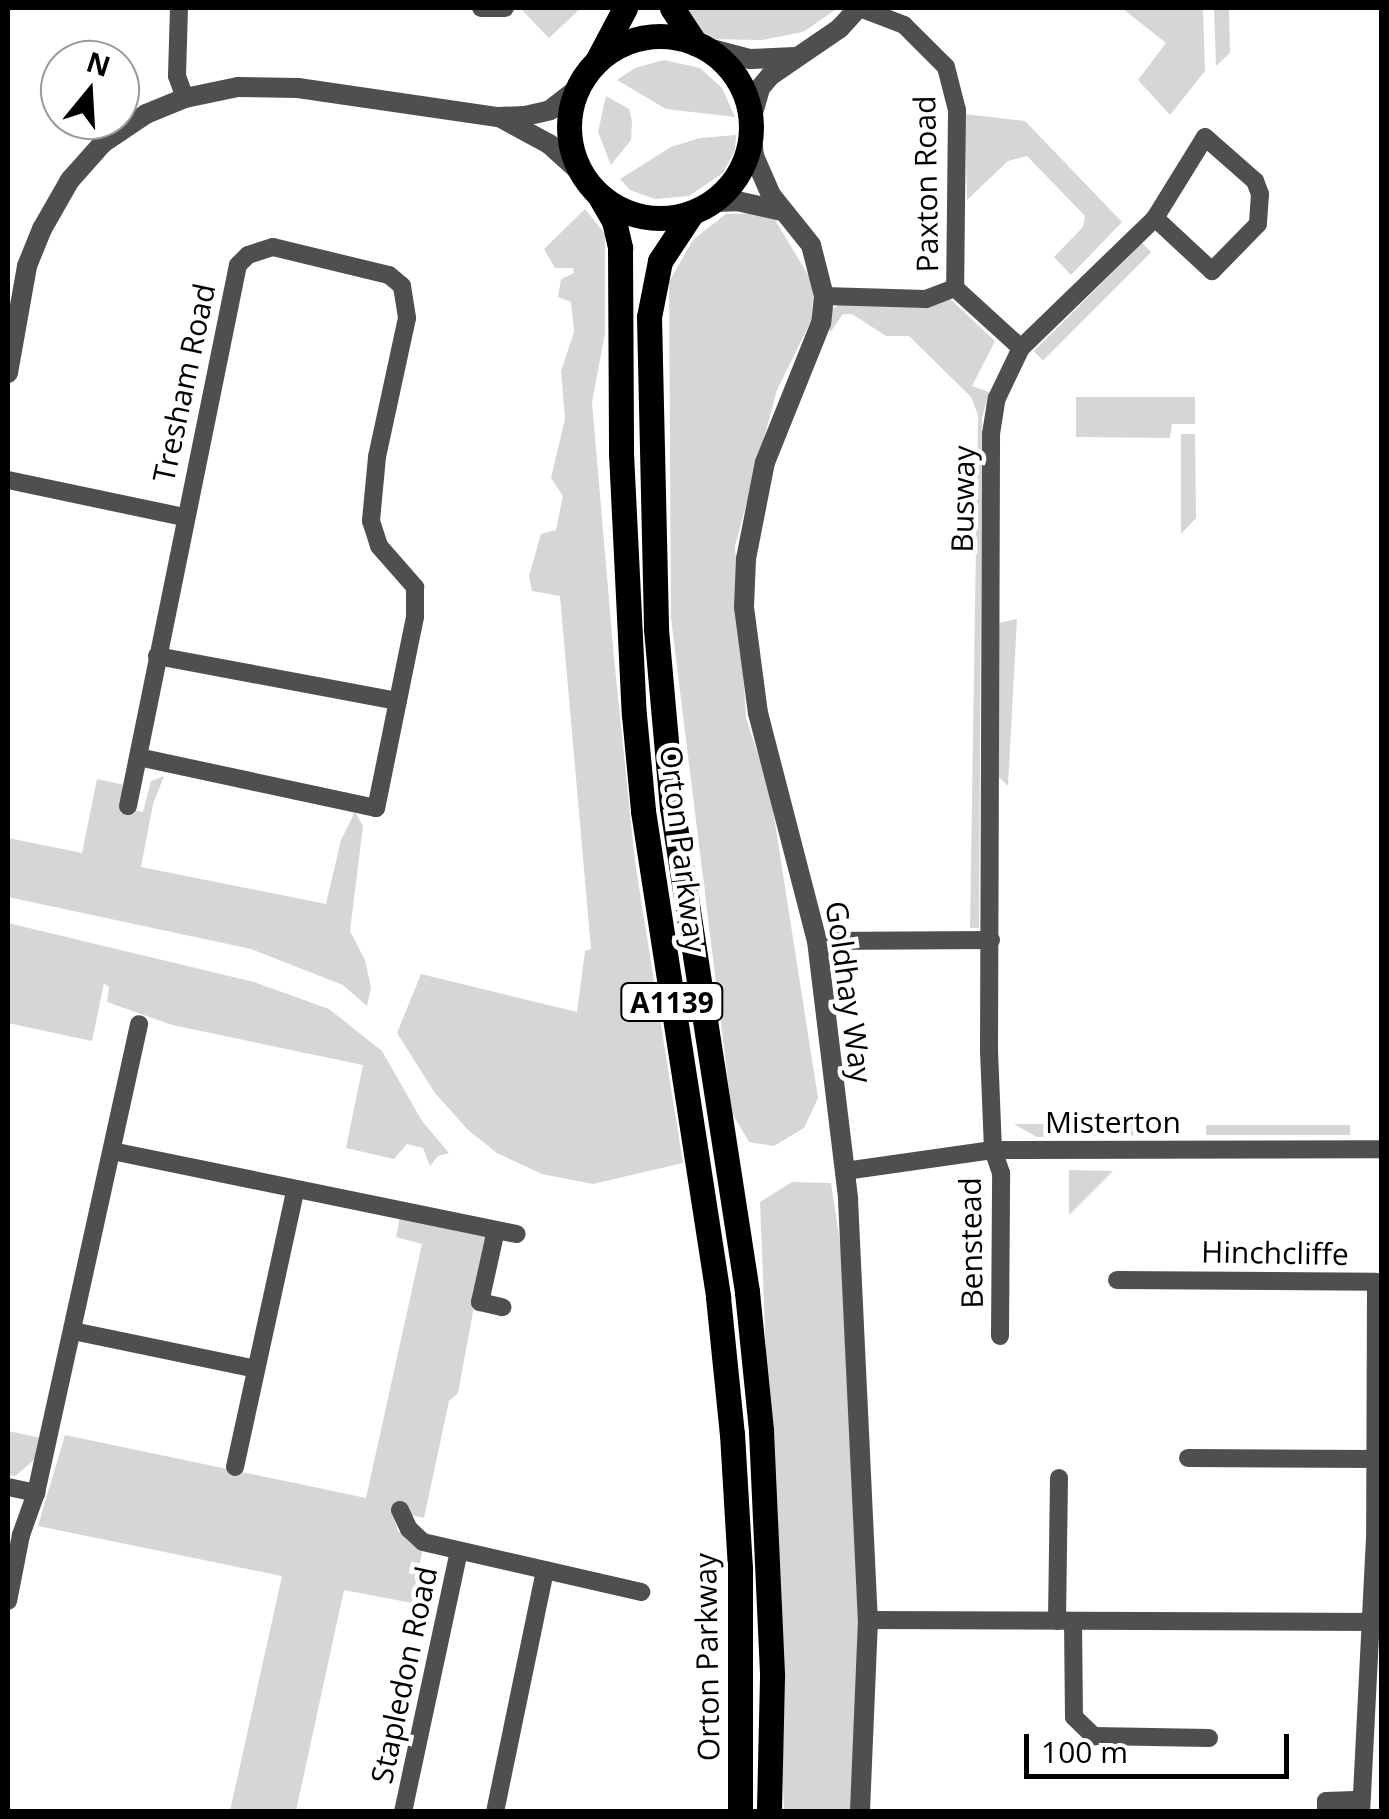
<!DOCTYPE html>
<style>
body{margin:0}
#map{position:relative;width:1389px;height:1819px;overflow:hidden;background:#fff;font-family:"Open Sans",sans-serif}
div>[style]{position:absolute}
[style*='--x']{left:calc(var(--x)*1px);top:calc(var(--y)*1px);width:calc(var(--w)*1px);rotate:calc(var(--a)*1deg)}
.green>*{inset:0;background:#d6d6d6;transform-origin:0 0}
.minor>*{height:18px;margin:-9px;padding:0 9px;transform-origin:9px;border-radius:9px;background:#4f4f4f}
.tertiary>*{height:20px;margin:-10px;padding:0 10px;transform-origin:10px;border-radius:10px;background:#4f4f4f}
.primary>*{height:25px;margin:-12.5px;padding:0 12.5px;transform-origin:12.5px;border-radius:12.5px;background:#000}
.primary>.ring{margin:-12.5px;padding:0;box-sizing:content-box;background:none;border:25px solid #000;border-radius:50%}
span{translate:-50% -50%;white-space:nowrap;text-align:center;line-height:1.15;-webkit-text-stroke:9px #fff;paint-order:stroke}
.shield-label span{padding:2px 8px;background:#fff;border:2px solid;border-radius:8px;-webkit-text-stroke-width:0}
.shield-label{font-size:28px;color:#000;font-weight:700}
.street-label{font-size:30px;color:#000}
.frame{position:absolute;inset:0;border:10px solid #000;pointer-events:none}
.north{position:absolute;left:40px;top:40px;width:100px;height:100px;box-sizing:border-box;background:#fff;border:2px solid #999;border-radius:50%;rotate:18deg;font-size:28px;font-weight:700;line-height:40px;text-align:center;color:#000}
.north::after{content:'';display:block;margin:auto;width:35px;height:45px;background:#000;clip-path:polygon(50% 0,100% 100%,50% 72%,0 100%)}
.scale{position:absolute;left:1024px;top:1734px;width:265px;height:45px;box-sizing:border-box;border:5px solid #000;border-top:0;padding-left:12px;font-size:30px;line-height:35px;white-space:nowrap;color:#000;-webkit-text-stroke:8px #fff;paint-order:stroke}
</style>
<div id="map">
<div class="green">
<i style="clip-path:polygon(520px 8px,581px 8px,549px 38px)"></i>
<i style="clip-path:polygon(687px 8px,838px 8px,803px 32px,762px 40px,706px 39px)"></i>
<i style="clip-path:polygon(1122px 8px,1203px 8px,1205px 71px,1170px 115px,1138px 80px,1166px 43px)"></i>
<i style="clip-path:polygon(1214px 8px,1229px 8px,1230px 53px,1216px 66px)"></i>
<i style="clip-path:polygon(664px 60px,700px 68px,722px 88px,735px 117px,666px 109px,617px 80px,635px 68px)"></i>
<i style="clip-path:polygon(606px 96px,629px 109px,632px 121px,631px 140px,611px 165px,598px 132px)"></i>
<i style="clip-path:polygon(965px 114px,1025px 121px,1122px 222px,1071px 275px,1054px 257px,1083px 227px,1085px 216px,1027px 156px,1008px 161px,967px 200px)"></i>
<i style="clip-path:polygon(736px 135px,735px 150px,723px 173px,689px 196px,655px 199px,630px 190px,620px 179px,671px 147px,700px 138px)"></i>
<i style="clip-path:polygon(585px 209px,605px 234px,605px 333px,592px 402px,614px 658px,635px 862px,683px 1163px,593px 1184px,542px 1174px,497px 1153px,468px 1130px,435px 1093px,397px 1033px,421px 974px,577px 1012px,585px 951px,591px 949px,560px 596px,532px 591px,529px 576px,541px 534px,556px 530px,563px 496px,551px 478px,565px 419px,561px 371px,574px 332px,571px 302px,558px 297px,561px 279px,574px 273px,573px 268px,555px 268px,544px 249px)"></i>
<i style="clip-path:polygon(771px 213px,814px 285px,811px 321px,777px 390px,735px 546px,746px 718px,770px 791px,818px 1098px,804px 1128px,774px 1146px,749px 1142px,732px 1113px,671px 618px,669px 282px,693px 240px,726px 214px)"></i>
<i style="left:1142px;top:243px;width:13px;height:153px;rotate:45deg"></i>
<i style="clip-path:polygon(947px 296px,995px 341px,972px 386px,989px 392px,982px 418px,979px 928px,970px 928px,978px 415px,971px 397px,909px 336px,886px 336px,852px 314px,843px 314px,830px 333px,829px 310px,846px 301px)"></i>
<i style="clip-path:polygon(1076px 397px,1195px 397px,1195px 424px,1172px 424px,1170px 438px,1076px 437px)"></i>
<i style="clip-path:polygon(1181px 434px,1195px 434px,1196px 518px,1181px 534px)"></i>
<i style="clip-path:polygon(1017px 619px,1008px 786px,999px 777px,998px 623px)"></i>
<i style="clip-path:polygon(164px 776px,153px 804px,141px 867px,326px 904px,341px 840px,355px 812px,363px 826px,350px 931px,365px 960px,371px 987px,367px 1006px,343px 985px,251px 949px,8px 897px,8px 838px,82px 853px,97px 779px,125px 785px,124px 808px,143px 812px,151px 781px)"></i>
<i style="clip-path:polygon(8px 923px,254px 982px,329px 1009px,382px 1051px,422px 1121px,449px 1153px,438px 1156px,430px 1166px,423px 1148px,407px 1144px,394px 1159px,346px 1148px,363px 1065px,172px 1025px,107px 1002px,109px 987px,104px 983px,92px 1041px,8px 1023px)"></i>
<i style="clip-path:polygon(1014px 1124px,1159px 1124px,1159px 1135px,1037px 1137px)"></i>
<i style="left:1206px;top:1125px;width:144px;height:10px"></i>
<i style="clip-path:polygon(1070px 1170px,1113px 1171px,1069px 1215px,1069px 1170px)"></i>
<i style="clip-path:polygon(792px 1182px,831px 1183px,859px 1368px,868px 1620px,851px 1811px,784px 1811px,760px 1202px)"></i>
<i style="clip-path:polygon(400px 1217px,487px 1236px,458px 1393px,449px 1401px,424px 1518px,391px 1510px,398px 1531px,422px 1552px,412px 1603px,344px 1590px,296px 1811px,230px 1811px,282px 1576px,38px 1526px,65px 1435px,366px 1498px,422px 1244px,396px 1237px)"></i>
<i style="clip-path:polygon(8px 1431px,41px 1438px,34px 1460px,15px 1476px,8px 1475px)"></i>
</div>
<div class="minor">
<i style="--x:179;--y:8;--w:68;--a:91.7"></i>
<i style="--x:177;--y:76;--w:23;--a:70"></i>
<i style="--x:481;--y:8;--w:24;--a:0"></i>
<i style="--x:860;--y:8;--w:47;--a:21.1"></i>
<i style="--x:904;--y:25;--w:59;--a:45"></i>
<i style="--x:946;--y:67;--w:44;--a:75.7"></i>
<i style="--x:957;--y:110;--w:178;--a:90.6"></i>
<i style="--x:955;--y:288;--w:89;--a:42.3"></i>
<i style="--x:824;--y:296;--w:102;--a:1.7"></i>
<i style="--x:926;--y:299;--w:31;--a:-21"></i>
<i style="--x:8;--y:480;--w:179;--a:11.9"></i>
<i style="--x:157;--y:656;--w:245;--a:10.6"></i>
<i style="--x:128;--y:806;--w:552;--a:-78.51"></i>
<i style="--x:238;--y:265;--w:14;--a:-45"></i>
<i style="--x:248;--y:255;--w:26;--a:-18"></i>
<i style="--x:273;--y:247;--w:119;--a:13.6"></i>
<i style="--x:389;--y:275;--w:17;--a:40"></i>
<i style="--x:402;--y:286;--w:32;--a:81"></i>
<i style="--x:407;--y:318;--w:142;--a:102.2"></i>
<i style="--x:377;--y:457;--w:64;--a:95.4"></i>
<i style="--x:371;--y:521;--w:26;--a:72"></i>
<i style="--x:379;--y:546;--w:55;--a:48.7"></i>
<i style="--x:415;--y:587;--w:30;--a:90"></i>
<i style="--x:415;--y:617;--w:195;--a:101.5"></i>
<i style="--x:376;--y:808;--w:243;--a:-167.9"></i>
<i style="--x:817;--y:941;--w:174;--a:-0.3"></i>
<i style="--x:112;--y:1151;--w:413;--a:11.6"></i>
<i style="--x:845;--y:1171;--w:149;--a:-8.1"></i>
<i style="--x:993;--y:1150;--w:389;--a:-0.1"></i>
<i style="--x:496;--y:1230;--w:74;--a:102.5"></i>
<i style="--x:480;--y:1302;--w:23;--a:13"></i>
<i style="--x:1117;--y:1280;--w:259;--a:0.4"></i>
<i style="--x:1376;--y:1282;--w:256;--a:90.2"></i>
<i style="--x:1375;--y:1538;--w:274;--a:92.9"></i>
<i style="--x:73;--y:1331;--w:187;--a:11.7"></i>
<i style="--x:1000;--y:1336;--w:163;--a:-89.6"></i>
<i style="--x:1001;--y:1173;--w:24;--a:-109"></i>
<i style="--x:993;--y:1150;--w:98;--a:-92.3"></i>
<i style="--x:989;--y:1052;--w:618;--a:-89.81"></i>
<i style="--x:991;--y:434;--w:36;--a:-81"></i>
<i style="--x:997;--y:398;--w:55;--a:-64.4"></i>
<i style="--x:1021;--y:348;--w:187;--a:-44.1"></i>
<i style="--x:1155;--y:218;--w:95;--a:-58.3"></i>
<i style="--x:1205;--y:137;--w:67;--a:41.3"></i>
<i style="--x:1255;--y:181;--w:14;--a:69"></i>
<i style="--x:1260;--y:194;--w:30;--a:94"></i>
<i style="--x:1258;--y:224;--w:66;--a:134.4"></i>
<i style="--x:1212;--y:271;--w:78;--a:-137.1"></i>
<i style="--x:1188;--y:1458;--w:187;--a:0.3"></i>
<i style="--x:235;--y:1467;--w:282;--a:-77.7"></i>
<i style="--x:8;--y:1487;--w:29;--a:12"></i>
<i style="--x:36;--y:1493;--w:45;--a:109.7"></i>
<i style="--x:21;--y:1535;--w:67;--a:101.1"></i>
<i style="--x:36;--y:1493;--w:480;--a:-77.6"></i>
<i style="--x:400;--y:1510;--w:21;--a:65"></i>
<i style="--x:409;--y:1529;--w:19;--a:43"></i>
<i style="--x:423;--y:1542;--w:224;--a:12.9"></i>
<i style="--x:868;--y:1620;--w:505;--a:0.23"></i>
<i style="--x:1057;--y:1621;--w:143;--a:-89.2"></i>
<i style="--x:1073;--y:1621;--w:96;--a:89.4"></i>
<i style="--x:1074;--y:1717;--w:28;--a:44"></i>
<i style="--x:1094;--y:1736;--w:115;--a:1"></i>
<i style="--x:403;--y:1812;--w:267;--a:-77.9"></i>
<i style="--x:495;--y:1812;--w:247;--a:-78.3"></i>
<i style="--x:1326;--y:1812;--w:11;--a:-90"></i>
<i style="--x:1326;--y:1801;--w:35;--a:-2"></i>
</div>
<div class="tertiary">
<i style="--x:704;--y:47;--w:48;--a:14.6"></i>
<i style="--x:750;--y:59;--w:45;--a:-2.5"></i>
<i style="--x:501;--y:118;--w:55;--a:28.4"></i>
<i style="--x:549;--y:144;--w:43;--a:42.2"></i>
<i style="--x:751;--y:120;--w:33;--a:-74"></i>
<i style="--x:760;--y:88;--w:16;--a:-50"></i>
<i style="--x:770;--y:76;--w:85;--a:-34.4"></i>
<i style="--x:840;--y:28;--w:27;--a:-48"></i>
<i style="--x:752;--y:135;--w:21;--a:85"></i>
<i style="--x:754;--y:156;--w:43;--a:66.4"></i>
<i style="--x:771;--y:195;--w:64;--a:51.3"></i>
<i style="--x:811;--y:245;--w:53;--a:75.7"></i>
<i style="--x:824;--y:296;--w:27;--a:96"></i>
<i style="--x:821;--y:323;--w:150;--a:111.9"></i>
<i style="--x:765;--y:462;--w:99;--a:101.1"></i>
<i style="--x:746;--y:559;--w:48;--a:92.4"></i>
<i style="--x:744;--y:607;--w:107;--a:82.5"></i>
<i style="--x:758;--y:713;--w:236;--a:75.5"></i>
<i style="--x:817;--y:941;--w:260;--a:83.1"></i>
<i style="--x:848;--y:1199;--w:421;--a:87.3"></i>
<i style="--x:868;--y:1620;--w:192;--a:92.4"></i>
<i style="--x:714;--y:202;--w:23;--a:-2"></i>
<i style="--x:737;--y:201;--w:46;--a:12.5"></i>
<i style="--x:8;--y:373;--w:109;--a:-79.9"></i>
<i style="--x:27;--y:266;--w:40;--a:-68"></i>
<i style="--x:42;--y:229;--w:56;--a:-60.3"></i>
<i style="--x:70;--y:180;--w:50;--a:-48.3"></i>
<i style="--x:103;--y:143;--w:52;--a:-34"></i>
<i style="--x:146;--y:114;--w:42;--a:-22.3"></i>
<i style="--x:185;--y:98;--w:54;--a:-11.7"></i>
<i style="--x:238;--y:87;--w:60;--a:1"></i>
<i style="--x:298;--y:88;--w:202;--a:8.3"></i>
<i style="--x:498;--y:117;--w:27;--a:-2"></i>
<i style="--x:525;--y:116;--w:26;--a:-13"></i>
<i style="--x:550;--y:110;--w:36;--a:-38"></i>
</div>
<div class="primary">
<i style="--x:672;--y:8;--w:42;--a:56.7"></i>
<i class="ring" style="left:569px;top:36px;width:157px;height:157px"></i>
<i style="--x:598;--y:59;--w:58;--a:-62.1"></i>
<i style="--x:599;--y:195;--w:30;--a:60"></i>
<i style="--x:614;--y:221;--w:28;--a:77"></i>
<i style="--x:620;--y:248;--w:205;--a:89.7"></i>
<i style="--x:621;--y:453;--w:262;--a:87.2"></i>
<i style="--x:634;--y:715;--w:96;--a:84.6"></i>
<i style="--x:643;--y:811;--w:492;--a:81.2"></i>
<i style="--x:718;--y:1297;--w:138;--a:84.2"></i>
<i style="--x:732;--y:1434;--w:134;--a:86.6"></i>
<i style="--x:740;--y:1568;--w:244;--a:90"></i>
<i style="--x:691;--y:214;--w:56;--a:123.4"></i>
<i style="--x:660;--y:261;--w:57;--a:101.1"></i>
<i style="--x:649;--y:317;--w:312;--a:88.7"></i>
<i style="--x:656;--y:629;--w:179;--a:84.9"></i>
<i style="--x:672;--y:807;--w:491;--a:81.2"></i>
<i style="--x:747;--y:1292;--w:140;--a:84.2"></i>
<i style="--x:761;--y:1431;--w:246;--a:87.4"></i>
<i style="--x:772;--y:1677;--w:135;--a:91.3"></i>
</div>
<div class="shield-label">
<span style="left:672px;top:1002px">A1139</span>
</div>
<div class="street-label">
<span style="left:926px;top:184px;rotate:-91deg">Paxton Road</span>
<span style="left:184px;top:383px;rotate:-78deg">Tresham Road</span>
<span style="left:963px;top:499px;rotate:-89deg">Busway</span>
<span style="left:683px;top:849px;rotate:83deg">Orton Parkway</span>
<span style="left:849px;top:992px;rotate:82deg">Goldhay Way</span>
<span style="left:1113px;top:1122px">Misterton</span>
<span style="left:971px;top:1243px;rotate:-91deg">Benstead</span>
<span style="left:1275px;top:1253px;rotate:1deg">Hinchcliffe</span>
<span style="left:707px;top:1657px;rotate:-91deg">Orton Parkway</span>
<span style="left:404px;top:1675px;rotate:-78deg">Stapledon Road</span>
</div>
<div class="frame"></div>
<div class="north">N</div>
<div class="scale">100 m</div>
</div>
